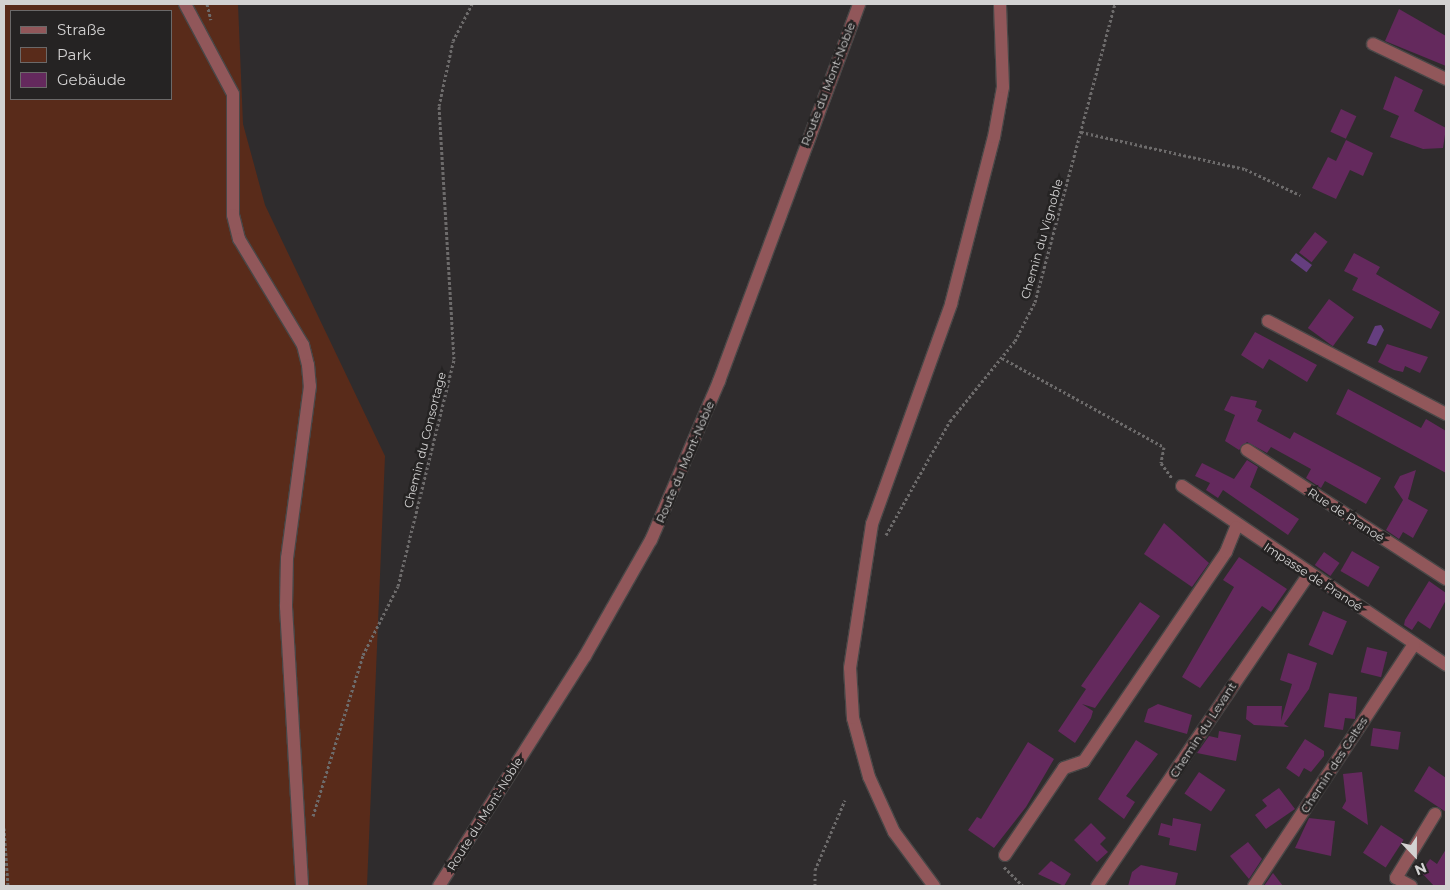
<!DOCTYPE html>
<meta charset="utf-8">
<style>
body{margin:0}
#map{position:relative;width:1450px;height:890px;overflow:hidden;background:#2f2c2d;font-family:Montserrat,sans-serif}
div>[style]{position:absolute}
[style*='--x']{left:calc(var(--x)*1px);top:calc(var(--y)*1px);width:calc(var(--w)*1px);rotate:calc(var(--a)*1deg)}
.green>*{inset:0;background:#592b1a}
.water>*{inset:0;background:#653e7f;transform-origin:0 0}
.building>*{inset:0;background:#64295d;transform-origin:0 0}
.path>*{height:3px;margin-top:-1.5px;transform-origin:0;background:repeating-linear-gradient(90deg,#6d6b6b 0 2.5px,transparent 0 5px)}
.roads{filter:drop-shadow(1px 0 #494747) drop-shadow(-1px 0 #494747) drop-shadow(0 1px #494747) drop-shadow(0 -1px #494747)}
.minor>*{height:12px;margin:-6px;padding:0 6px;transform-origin:6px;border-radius:6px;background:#91575a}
span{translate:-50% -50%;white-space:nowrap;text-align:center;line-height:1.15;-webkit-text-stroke:5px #252323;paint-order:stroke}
.street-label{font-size:12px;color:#d3d2d2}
.frame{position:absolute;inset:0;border:5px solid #d3d2d2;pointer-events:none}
.legend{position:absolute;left:10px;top:10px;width:162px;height:90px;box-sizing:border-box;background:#252323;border:1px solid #6b6969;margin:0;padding:6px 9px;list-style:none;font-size:15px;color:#d3d2d2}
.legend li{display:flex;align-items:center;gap:10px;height:25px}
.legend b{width:25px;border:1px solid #6b6969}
.north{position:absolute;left:1390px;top:830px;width:50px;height:50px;-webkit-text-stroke:4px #252323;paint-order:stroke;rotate:158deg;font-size:14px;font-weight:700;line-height:20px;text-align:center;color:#d3d2d2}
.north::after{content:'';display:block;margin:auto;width:18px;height:22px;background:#d3d2d2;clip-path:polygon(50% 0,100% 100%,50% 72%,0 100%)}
</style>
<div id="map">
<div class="green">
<i style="clip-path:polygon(evenodd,4px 4px,238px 4px,243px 124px,265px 205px,385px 456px,367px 886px,4px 886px,4px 4px,11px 11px,171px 11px,171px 99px,11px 99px,11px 11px)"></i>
</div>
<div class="water">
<i style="left:1296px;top:253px;width:20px;height:9px;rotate:37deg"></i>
<i style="clip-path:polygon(1381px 325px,1384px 330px,1376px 346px,1367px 343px,1375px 326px)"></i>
</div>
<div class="building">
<i style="clip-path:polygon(1399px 9px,1446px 36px,1446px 66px,1385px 41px)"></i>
<i style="clip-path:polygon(1395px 76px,1423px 90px,1414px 111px,1446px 128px,1443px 148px,1423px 149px,1390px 137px,1399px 116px,1383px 109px)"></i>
<i style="left:1341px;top:109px;width:17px;height:25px;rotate:25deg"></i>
<i style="clip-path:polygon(1346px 140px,1373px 153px,1363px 176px,1350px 170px,1336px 199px,1312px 188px,1328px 157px,1336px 161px)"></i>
<i style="left:1315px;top:232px;width:16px;height:26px;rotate:38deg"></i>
<i style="clip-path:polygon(1354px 253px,1380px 267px,1376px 274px,1440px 312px,1431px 329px,1352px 290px,1358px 278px,1344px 271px)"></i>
<i style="left:1329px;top:299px;width:31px;height:36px;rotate:36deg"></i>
<i style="clip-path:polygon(1255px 332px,1317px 365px,1307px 382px,1269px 359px,1263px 369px,1241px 355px)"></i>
<i style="clip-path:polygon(1387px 344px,1428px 357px,1420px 373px,1405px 366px,1403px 372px,1394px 370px,1378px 362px)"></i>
<i style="clip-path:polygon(1348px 389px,1421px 428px,1426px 419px,1446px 431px,1446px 473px,1336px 414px)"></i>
<i style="clip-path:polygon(1231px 396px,1257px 401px,1255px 407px,1262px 410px,1257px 421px,1290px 439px,1294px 432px,1381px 478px,1366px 504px,1325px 481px,1321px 488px,1306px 478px,1311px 469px,1271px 447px,1267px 453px,1247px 442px,1239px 450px,1225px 441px,1235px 415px,1224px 410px)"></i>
<i style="clip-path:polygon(1247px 460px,1258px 467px,1250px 487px,1299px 519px,1288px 535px,1223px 490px,1218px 498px,1206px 490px,1210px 483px,1195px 476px,1202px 463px,1234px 479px)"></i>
<i style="clip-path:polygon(1416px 470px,1408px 499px,1428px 510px,1413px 538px,1403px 532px,1399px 539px,1386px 530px,1403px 500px,1394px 487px,1400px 476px)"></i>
<i style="clip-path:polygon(1164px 523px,1209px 563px,1192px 587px,1144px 554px)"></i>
<i style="left:1352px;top:551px;width:32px;height:23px;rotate:30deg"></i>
<i style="left:1324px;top:552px;width:19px;height:16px;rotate:35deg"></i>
<i style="clip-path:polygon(1239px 557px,1287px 589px,1271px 612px,1262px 606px,1200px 688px,1182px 677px,1234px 587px,1223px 580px)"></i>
<i style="clip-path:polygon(1429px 581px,1446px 593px,1446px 600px,1430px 629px,1418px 621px,1412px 630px,1404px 625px,1405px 620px)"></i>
<i style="clip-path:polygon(1140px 602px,1160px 616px,1095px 708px,1082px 704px,1093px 711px,1091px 718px,1075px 743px,1058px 731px,1086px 689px,1081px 686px)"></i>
<i style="left:1323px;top:611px;width:26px;height:37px;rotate:23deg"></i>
<i style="left:1367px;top:647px;width:21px;height:26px;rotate:14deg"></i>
<i style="clip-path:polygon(1288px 653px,1317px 663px,1309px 689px,1284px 724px,1289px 727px,1254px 725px,1246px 719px,1247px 706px,1282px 706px,1281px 721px,1292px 684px,1280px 680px)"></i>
<i style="clip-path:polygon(1329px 693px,1357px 697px,1355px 719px,1345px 718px,1343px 730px,1324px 727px)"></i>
<i style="clip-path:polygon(1158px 704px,1192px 715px,1187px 734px,1144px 722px,1148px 709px)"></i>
<i style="left:1373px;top:728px;width:28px;height:18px;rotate:8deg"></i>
<i style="clip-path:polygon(1219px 731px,1241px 735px,1236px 761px,1197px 753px,1209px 736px,1218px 738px)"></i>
<i style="clip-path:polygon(1305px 739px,1324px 751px,1324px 756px,1311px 772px,1304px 768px,1299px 777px,1286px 768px)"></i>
<i style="clip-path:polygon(1136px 740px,1158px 754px,1126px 796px,1135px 802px,1124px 819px,1098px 799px)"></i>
<i style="clip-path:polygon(1028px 742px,1054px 759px,1026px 807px,994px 848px,968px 830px,977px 817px,981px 819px)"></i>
<i style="clip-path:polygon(1429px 766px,1446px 778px,1446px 812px,1414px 791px)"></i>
<i style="left:1199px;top:772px;width:32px;height:26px;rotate:34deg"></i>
<i style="clip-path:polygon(1362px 772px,1366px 806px,1368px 825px,1342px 808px,1346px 801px,1343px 774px)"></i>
<i style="clip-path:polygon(1279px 788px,1295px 809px,1266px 829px,1255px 815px,1267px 806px,1262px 800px)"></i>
<i style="clip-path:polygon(1173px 818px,1201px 824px,1196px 851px,1169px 845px,1170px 838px,1158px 835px,1161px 823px,1172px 826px)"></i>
<i style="clip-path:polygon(1309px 818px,1335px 821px,1331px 856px,1295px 848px)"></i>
<i style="clip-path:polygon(1091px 823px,1106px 838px,1100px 844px,1108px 852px,1097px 862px,1074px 840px)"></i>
<i style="left:1381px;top:825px;width:27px;height:33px;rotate:33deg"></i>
<i style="clip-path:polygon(1248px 842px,1262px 859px,1249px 879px,1230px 856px)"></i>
<i style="clip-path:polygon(1446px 849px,1446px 886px,1434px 886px,1421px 872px,1430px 859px,1437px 864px)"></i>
<i style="clip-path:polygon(1051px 861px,1071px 874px,1064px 886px,1038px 874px)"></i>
<i style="clip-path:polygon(1141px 865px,1178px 873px,1175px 886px,1128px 886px,1132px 872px)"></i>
<i style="clip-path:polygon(1273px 873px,1283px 886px,1264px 886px)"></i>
</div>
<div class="path">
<i style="--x:207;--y:4;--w:16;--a:76"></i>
<i style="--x:1081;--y:132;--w:168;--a:12.7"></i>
<i style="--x:1245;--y:169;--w:61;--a:25.3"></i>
<i style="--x:1002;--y:358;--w:185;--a:28.8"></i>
<i style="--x:1164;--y:447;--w:16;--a:101"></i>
<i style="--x:1161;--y:463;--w:19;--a:54"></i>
<i style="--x:886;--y:535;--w:131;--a:-60.7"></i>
<i style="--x:950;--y:421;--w:103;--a:-50.9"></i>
<i style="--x:1015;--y:341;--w:44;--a:-62.9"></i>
<i style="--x:1035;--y:302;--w:309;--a:-75"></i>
<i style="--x:313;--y:816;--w:169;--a:-72.7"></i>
<i style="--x:363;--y:655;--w:77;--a:-63.1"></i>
<i style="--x:398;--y:586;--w:234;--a:-76.1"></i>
<i style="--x:454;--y:359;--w:253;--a:-93.4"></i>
<i style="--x:439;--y:106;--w:66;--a:-77.8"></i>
<i style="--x:453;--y:41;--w:42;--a:-62.8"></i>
<i style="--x:4;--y:828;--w:58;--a:86.1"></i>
<i style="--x:1004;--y:867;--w:27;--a:45"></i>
<i style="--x:815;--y:886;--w:16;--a:-90"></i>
<i style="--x:815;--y:870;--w:76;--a:-66.8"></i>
</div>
<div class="roads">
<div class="minor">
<i style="--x:185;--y:4;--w:102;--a:61.9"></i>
<i style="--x:233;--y:94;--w:121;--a:90"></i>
<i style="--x:233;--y:215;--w:25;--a:76"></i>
<i style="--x:239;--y:239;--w:124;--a:58.9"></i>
<i style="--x:303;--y:345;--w:21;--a:76"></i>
<i style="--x:308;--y:365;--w:21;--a:85"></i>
<i style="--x:310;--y:386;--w:174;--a:97.6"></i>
<i style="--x:287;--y:558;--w:49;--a:91.2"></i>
<i style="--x:286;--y:607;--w:279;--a:86.7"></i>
<i style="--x:1373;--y:44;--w:81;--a:25.6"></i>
<i style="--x:1268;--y:321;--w:201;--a:27.6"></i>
<i style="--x:1247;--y:450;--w:237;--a:33"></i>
<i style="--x:1182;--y:486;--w:319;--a:34.1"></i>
<i style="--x:1005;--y:855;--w:105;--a:-55.9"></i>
<i style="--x:1064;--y:768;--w:21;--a:-19"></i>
<i style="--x:1084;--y:761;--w:253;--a:-55.8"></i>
<i style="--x:1226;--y:552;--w:27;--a:-68"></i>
<i style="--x:439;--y:886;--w:272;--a:-57.6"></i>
<i style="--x:585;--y:656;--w:133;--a:-60.4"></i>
<i style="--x:651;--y:540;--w:173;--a:-66.8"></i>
<i style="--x:719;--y:381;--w:402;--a:-69.6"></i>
<i style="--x:934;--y:886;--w:67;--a:-126.5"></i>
<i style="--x:894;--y:832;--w:60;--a:-114.4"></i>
<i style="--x:869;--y:777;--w:61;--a:-105.2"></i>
<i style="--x:853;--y:718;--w:50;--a:-93.4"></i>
<i style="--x:850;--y:668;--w:146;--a:-81.3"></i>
<i style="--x:872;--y:524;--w:234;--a:-70.2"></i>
<i style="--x:951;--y:304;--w:172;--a:-75.6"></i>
<i style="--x:994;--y:137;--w:51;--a:-79.8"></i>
<i style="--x:1003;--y:87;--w:83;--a:-92.1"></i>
<i style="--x:1097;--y:886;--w:377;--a:-55.8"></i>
<i style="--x:1254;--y:886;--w:290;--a:-56.5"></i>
<i style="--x:1411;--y:886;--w:17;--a:-152"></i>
<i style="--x:1396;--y:878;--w:75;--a:-58.6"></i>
</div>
</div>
<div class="street-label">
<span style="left:828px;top:84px;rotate:-69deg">Route du Mont-Noble</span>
<span style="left:1042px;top:239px;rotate:-74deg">Chemin du Vignoble</span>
<span style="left:425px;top:440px;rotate:-76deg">Chemin du Consortage</span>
<span style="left:685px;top:462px;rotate:-67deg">Route du Mont-Noble</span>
<span style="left:1346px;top:515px;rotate:33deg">Rue de Pranoé</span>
<span style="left:1313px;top:577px;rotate:33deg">Impasse de Pranoé</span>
<span style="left:1203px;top:730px;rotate:-57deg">Chemin du Levant</span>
<span style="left:1334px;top:765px;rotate:-57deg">Chemin des Celtes</span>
<span style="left:485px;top:814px;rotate:-58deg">Route du Mont-Noble</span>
</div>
<div class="frame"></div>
<ul class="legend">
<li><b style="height:6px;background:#91575a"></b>Straße</li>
<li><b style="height:14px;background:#592b1a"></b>Park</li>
<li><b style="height:14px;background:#64295d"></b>Gebäude</li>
</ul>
<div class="north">N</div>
</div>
